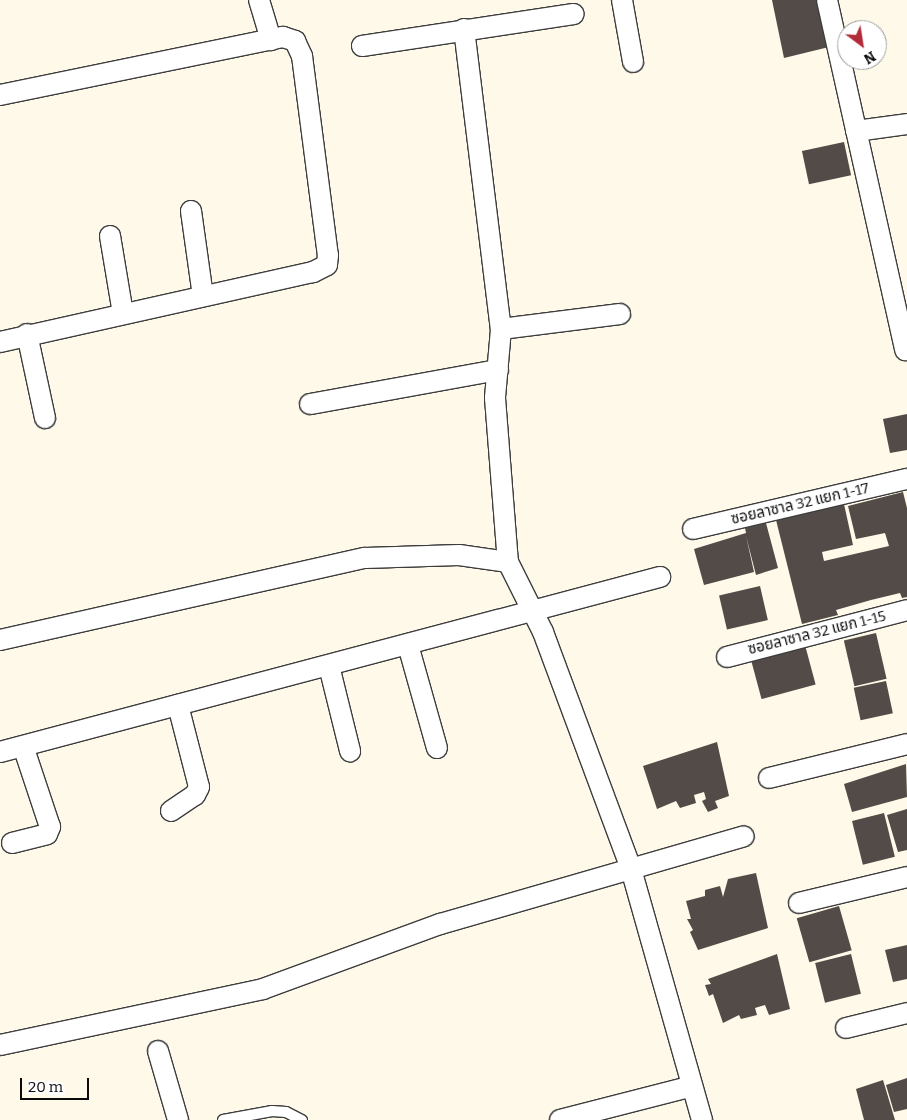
<!DOCTYPE html>
<meta charset="utf-8">
<style>
body{margin:0}
#map{position:relative;width:907px;height:1120px;overflow:hidden;background:#fef9e9;font-family:Bitter,"Noto Sans Thai",serif}
div>[style]{position:absolute}
[style*='--x']{left:calc(var(--x)*1px);top:calc(var(--y)*1px);width:calc(var(--w)*1px);rotate:calc(var(--a)*1deg)}
.building>*{inset:0;background:#524b47;transform-origin:0 0}
.roads{filter:drop-shadow(1px 0 #3d3d3d) drop-shadow(-1px 0 #3d3d3d) drop-shadow(0 1px #3d3d3d) drop-shadow(0 -1px #3d3d3d)}
.service>*{height:10px;margin:-5px;padding:0 5px;transform-origin:5px;border-radius:5px;background:#fff}
.minor>*{height:20px;margin:-10px;padding:0 10px;transform-origin:10px;border-radius:10px;background:#fff}
span{translate:-50% -50%;white-space:nowrap;text-align:center;line-height:1.15;-webkit-text-stroke:5px #fff;paint-order:stroke}
.street-label{font-size:15px;color:#0a0a0a}
.north{position:absolute;left:837px;top:20px;width:50px;height:50px;box-sizing:border-box;background:#fff;border:1px solid #9d9d9d;border-radius:50%;rotate:149deg;font-size:14px;font-weight:700;line-height:20px;text-align:center;color:#0a0a0a}
.north::after{content:'';display:block;margin:auto;width:18px;height:22px;background:#b12c38;clip-path:polygon(50% 0,100% 100%,50% 72%,0 100%)}
.scale{position:absolute;left:20px;top:1078px;width:69px;height:22px;box-sizing:border-box;border:2px solid #0a0a0a;border-top:0;padding-left:6px;font-size:15px;line-height:18px;white-space:nowrap;color:#0a0a0a;-webkit-text-stroke:4px #fff;paint-order:stroke}
</style>
<div id="map">
<div class="building">
<i style="clip-path:polygon(772px 0,818px 0,829px 47px,784px 58px)"></i>
<i style="left:844px;top:142px;width:34px;height:43px;rotate:78deg"></i>
<i style="clip-path:polygon(907px 414px,907px 450px,890px 453px,883px 419px)"></i>
<i style="clip-path:polygon(903px 492px,907px 508px,907px 597px,902px 598px,900px 593px,871px 600px,836px 610px,838px 615px,802px 624px,776px 520px,844px 504px,853px 545px,822px 552px,824px 561px,889px 546px,885px 533px,856px 539px,848px 506px)"></i>
<i style="clip-path:polygon(766px 523px,778px 568px,756px 575px,746px 536px,754px 572px,704px 585px,694px 549px,746px 533px,745px 528px)"></i>
<i style="left:760px;top:586px;width:35px;height:42px;rotate:77deg"></i>
<i style="left:876px;top:633px;width:47px;height:33px;rotate:77deg"></i>
<i style="left:805px;top:645px;width:41px;height:56px;rotate:75deg"></i>
<i style="left:886px;top:681px;width:33px;height:33px;rotate:78deg"></i>
<i style="clip-path:polygon(717px 742px,729px 796px,715px 801px,718px 808px,708px 812px,702px 801px,706px 799px,704px 792px,694px 795px,696px 803px,680px 808px,676px 801px,657px 809px,643px 766px)"></i>
<i style="clip-path:polygon(906px 764px,907px 797px,852px 812px,844px 784px)"></i>
<i style="clip-path:polygon(907px 809px,907px 850px,898px 852px,887px 815px)"></i>
<i style="left:884px;top:813px;width:45px;height:33px;rotate:76deg"></i>
<i style="clip-path:polygon(756px 873px,768px 928px,698px 950px,690px 932px,693px 930px,687px 919px,691px 919px,686px 901px,705px 896px,705px 890px,720px 886px,723px 897px,728px 879px)"></i>
<i style="left:839px;top:906px;width:46px;height:44px;rotate:74deg"></i>
<i style="clip-path:polygon(907px 945px,907px 979px,893px 982px,885px 950px)"></i>
<i style="clip-path:polygon(777px 954px,790px 1009px,769px 1015px,765px 1005px,755px 1008px,757px 1015px,741px 1019px,739px 1015px,723px 1023px,713px 994px,709px 996px,705px 985px,711px 984px,708px 979px)"></i>
<i style="left:851px;top:954px;width:41px;height:37px;rotate:76deg"></i>
<i style="clip-path:polygon(907px 1078px,907px 1109px,894px 1112px,886px 1085px)"></i>
<i style="clip-path:polygon(883px 1080px,895px 1120px,864px 1120px,856px 1089px)"></i>
</div>
<div class="roads">
<div class="service">
<i style="--x:223;--y:1120;--w:50;--a:-10.4"></i>
<i style="--x:272;--y:1111;--w:14;--a:4"></i>
<i style="--x:286;--y:1112;--w:18;--a:27"></i>
</div>
<div class="minor">
<i style="--x:259;--y:0;--w:42;--a:73.3"></i>
<i style="--x:622;--y:0;--w:63;--a:79.9"></i>
<i style="--x:827;--y:0;--w:359;--a:77.4"></i>
<i style="--x:464;--y:29;--w:302;--a:83"></i>
<i style="--x:501;--y:329;--w:69;--a:95"></i>
<i style="--x:495;--y:398;--w:165;--a:85.5"></i>
<i style="--x:508;--y:562;--w:78;--a:63.4"></i>
<i style="--x:543;--y:632;--w:253;--a:69.6"></i>
<i style="--x:631;--y:869;--w:261;--a:74.2"></i>
<i style="--x:362;--y:46;--w:214;--a:-8.6"></i>
<i style="--x:0;--y:95;--w:289;--a:-11.6"></i>
<i style="--x:283;--y:37;--w:13;--a:18"></i>
<i style="--x:295;--y:41;--w:17;--a:65"></i>
<i style="--x:302;--y:56;--w:201;--a:82.6"></i>
<i style="--x:328;--y:255;--w:10;--a:96"></i>
<i style="--x:327;--y:265;--w:16;--a:153"></i>
<i style="--x:313;--y:272;--w:321;--a:167.4"></i>
<i style="--x:856;--y:131;--w:51;--a:-7.8"></i>
<i style="--x:191;--y:211;--w:86;--a:82"></i>
<i style="--x:110;--y:236;--w:79;--a:80.5"></i>
<i style="--x:501;--y:329;--w:120;--a:-7.2"></i>
<i style="--x:27;--y:334;--w:86;--a:77.9"></i>
<i style="--x:310;--y:404;--w:191;--a:-10.3"></i>
<i style="--x:693;--y:529;--w:220;--a:-13.2"></i>
<i style="--x:0;--y:640;--w:374;--a:-12.7"></i>
<i style="--x:365;--y:558;--w:94;--a:-1.8"></i>
<i style="--x:459;--y:555;--w:49;--a:8.1"></i>
<i style="--x:408;--y:645;--w:107;--a:74.3"></i>
<i style="--x:727;--y:657;--w:186;--a:-14.6"></i>
<i style="--x:329;--y:666;--w:88;--a:76.1"></i>
<i style="--x:0;--y:752;--w:683;--a:-14.85"></i>
<i style="--x:769;--y:778;--w:142;--a:-13.8"></i>
<i style="--x:171;--y:811;--w:29;--a:-34"></i>
<i style="--x:195;--y:795;--w:9;--a:-63"></i>
<i style="--x:199;--y:787;--w:85;--a:-104.4"></i>
<i style="--x:12;--y:843;--w:36;--a:-14"></i>
<i style="--x:47;--y:834;--w:8;--a:-67"></i>
<i style="--x:50;--y:827;--w:85;--a:-108.4"></i>
<i style="--x:799;--y:903;--w:111;--a:-13.5"></i>
<i style="--x:846;--y:1028;--w:63;--a:-13.8"></i>
<i style="--x:0;--y:1045;--w:269;--a:-12"></i>
<i style="--x:263;--y:989;--w:189;--a:-20.2"></i>
<i style="--x:440;--y:924;--w:316;--a:-16.1"></i>
<i style="--x:158;--y:1051;--w:72;--a:73.8"></i>
<i style="--x:560;--y:1120;--w:136;--a:-14.4"></i>
</div>
</div>
<div class="street-label">
<span style="left:800px;top:504px;rotate:-13deg">ซอยลาซาล 32 แยก 1-17</span>
<span style="left:817px;top:633px;rotate:-14deg">ซอยลาซาล 32 แยก 1-15</span>
</div>
<div class="north">N</div>
<div class="scale">20 m</div>
</div>
